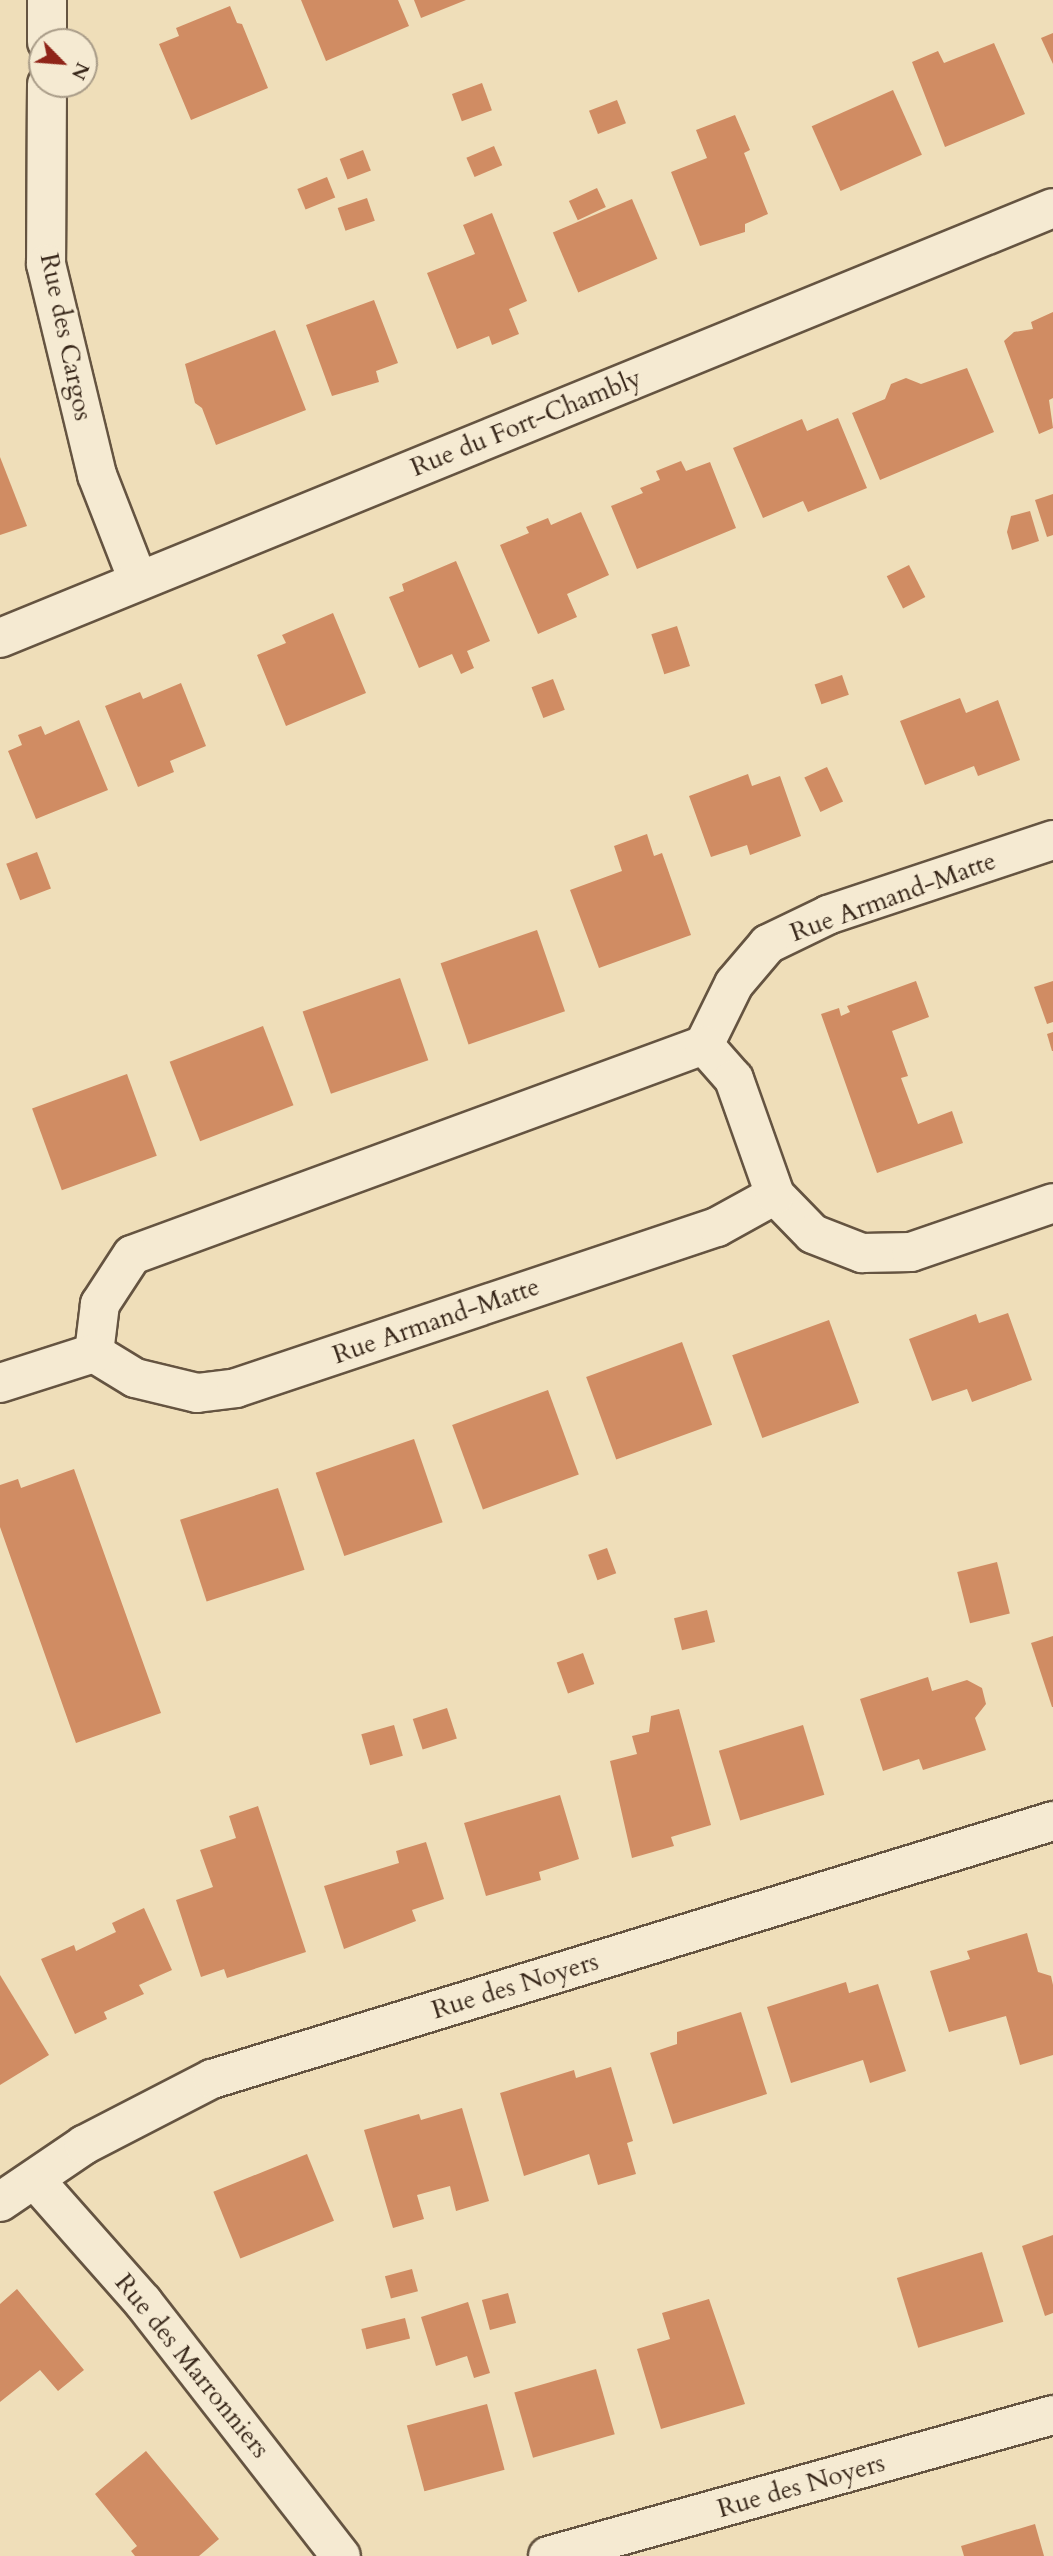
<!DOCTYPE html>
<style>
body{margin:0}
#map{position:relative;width:1053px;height:2556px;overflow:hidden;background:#efdeb9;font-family:Cardo,serif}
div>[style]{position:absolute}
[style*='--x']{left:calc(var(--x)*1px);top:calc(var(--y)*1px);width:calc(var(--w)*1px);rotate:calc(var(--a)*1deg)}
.building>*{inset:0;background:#d08c63;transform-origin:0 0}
.roads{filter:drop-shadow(2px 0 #655441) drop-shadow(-2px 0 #655441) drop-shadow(0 2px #655441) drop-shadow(0 -2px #655441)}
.minor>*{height:38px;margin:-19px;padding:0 19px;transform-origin:19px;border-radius:19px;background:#f5ead2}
span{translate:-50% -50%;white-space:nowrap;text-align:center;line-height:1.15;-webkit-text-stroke:6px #f5ead2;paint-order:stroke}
.street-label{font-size:26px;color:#372619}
.north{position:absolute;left:28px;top:28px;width:70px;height:70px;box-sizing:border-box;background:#f5ead2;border:2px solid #a99c88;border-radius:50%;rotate:115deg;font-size:19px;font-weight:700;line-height:28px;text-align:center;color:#372619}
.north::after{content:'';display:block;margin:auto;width:24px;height:32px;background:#8f2418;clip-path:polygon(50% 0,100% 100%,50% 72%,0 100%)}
</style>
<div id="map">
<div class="building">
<i style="clip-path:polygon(301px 0,398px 0,409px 26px,326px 61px)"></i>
<i style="clip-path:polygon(414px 0,466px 0,421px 18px)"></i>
<i style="clip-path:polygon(230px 6px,237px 23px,242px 24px,268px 88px,191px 120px,159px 44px,179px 36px,176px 28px)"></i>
<i style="clip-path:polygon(1053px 33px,1053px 64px,1041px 38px)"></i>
<i style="clip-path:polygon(994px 43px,1025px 114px,945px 147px,912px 62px,938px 51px,944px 63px)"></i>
<i style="left:482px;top:83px;width:29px;height:32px;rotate:70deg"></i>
<i style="left:893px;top:90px;width:71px;height:89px;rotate:66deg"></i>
<i style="left:617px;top:100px;width:25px;height:30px;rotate:69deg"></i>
<i style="clip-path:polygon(735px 115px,750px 150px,744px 153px,768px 214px,745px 224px,745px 232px,700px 246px,671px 172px,707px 158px,696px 130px)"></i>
<i style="left:494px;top:146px;width:21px;height:30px;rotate:67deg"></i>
<i style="left:363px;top:150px;width:22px;height:25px;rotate:69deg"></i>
<i style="left:327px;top:177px;width:22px;height:32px;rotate:68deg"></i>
<i style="left:597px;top:188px;width:21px;height:31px;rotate:65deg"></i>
<i style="left:367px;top:198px;width:24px;height:31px;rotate:71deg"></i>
<i style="left:632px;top:199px;width:65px;height:86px;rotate:67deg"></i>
<i style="clip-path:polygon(492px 213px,527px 301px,509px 309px,519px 334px,492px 345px,489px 336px,457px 349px,427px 273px,475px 254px,463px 225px)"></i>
<i style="clip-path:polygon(374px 300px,398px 363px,376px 371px,379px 382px,332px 396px,306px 325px)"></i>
<i style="clip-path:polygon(1053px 312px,1053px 398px,1049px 400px,1053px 428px,1039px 434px,1004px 341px,1014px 332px,1033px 329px,1031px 322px)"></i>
<i style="clip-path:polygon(275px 330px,306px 410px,216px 445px,202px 408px,195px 403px,185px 364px)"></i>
<i style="clip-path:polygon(967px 368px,994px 432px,880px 480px,852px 413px,885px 399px,891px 384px,906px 378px,921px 384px)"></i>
<i style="clip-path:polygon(838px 418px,867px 488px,808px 512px,803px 501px,763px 518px,733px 448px,802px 419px,807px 431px)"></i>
<i style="clip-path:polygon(0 457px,27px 526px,0 535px)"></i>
<i style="clip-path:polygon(681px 461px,686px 471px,710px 462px,736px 528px,637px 569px,611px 506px,643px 493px,640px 488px,660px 480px,656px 471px)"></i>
<i style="clip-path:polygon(1053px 494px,1053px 535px,1047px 537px,1035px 500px)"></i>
<i style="clip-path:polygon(1030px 511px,1039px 541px,1012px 550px,1007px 532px,1011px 516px)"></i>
<i style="clip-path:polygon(581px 512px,609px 575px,567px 594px,577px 617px,538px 634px,500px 545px,529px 533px,526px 527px,548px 518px,551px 525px)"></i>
<i style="clip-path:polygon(456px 561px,490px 641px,467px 651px,474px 668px,461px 674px,452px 654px,419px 668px,389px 597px,404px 591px,402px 584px)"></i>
<i style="left:909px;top:565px;width:36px;height:25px;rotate:63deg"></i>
<i style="clip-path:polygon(333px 613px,366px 693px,286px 726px,257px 655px,286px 643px,282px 635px)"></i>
<i style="left:677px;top:626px;width:42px;height:27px;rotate:72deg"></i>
<i style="left:842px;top:675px;width:21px;height:29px;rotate:71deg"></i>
<i style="left:553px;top:679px;width:33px;height:23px;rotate:69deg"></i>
<i style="clip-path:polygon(181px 683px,206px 746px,170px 761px,174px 772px,138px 787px,105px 706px,140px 692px,143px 699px)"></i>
<i style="clip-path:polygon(960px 698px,966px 713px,998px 700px,1020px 760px,978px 776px,974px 766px,925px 785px,900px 721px)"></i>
<i style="clip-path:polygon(79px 720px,108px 790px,36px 819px,8px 751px,22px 745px,18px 735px,41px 726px,45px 735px)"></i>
<i style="left:827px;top:767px;width:38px;height:25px;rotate:65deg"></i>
<i style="clip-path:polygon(748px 774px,752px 786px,780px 776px,801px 836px,750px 855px,747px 845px,711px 857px,689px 796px)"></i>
<i style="clip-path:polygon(647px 834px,654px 856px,662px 853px,691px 935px,599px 968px,570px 890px,622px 871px,614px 846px)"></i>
<i style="left:37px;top:852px;width:39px;height:33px;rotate:69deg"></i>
<i style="left:537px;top:930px;width:86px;height:102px;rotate:71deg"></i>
<i style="left:400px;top:978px;width:87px;height:103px;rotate:71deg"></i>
<i style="clip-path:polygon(916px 981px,929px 1017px,892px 1031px,908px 1076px,901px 1078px,918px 1124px,952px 1111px,963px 1143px,877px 1173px,821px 1014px,839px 1008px,841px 1016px,850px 1012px,847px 1006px)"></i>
<i style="clip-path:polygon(1053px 981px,1053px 1022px,1047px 1024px,1034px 987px)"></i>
<i style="left:263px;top:1026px;width:85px;height:100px;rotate:69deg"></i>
<i style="clip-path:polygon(1053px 1032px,1053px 1051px,1052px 1051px,1047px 1034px)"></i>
<i style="left:127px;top:1074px;width:87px;height:101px;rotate:70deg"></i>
<i style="clip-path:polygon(1008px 1313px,1032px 1380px,972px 1402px,967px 1389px,932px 1401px,909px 1339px,976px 1314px,979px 1323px)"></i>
<i style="left:829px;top:1320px;width:88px;height:103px;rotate:70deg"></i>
<i style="left:682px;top:1342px;width:88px;height:102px;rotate:70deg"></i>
<i style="left:548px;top:1390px;width:90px;height:102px;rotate:70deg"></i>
<i style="left:414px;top:1439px;width:88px;height:104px;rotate:71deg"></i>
<i style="clip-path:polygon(74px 1469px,161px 1713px,76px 1743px,0 1527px,0 1485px,18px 1479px,21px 1488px)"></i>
<i style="left:278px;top:1488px;width:86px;height:103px;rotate:72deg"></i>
<i style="left:607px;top:1548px;width:27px;height:20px;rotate:70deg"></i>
<i style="left:997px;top:1562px;width:53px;height:41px;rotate:76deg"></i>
<i style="left:707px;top:1610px;width:33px;height:34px;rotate:76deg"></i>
<i style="clip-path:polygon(1053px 1636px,1053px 1707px,1052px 1707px,1031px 1643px)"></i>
<i style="left:583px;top:1653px;width:33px;height:28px;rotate:70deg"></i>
<i style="clip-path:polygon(928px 1677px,932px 1691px,967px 1680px,982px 1688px,986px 1704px,975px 1718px,986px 1750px,923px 1770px,919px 1759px,883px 1771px,860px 1699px)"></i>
<i style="left:447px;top:1708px;width:32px;height:36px;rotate:72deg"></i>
<i style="clip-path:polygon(679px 1709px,711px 1825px,671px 1837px,674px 1846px,632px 1858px,610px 1761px,637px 1754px,632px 1736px,649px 1732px,651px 1716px)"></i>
<i style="left:394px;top:1725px;width:32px;height:34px;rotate:74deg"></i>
<i style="left:803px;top:1725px;width:73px;height:88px;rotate:73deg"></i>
<i style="clip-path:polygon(560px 1795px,579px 1859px,539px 1872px,541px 1880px,486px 1896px,464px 1823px)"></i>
<i style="clip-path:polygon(258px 1806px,306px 1952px,227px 1978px,224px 1969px,201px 1977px,176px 1900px,213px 1887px,200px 1850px,236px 1838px,229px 1816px)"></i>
<i style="clip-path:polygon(426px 1842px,444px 1899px,412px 1910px,416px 1921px,344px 1949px,324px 1886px,399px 1863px,396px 1851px)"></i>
<i style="clip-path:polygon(144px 1908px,172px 1970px,139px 1985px,144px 1994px,104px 2012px,107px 2019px,75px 2034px,41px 1959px,74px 1945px,76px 1951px,116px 1932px,112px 1923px)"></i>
<i style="clip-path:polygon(1027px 1933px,1038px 1972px,1051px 1976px,1053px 1985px,1053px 2055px,1020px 2065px,1006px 2016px,949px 2032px,930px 1971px,970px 1959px,967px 1951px)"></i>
<i style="clip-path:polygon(0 1975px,49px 2055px,0 2085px)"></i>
<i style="clip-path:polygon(846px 1982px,849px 1993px,878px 1984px,906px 2071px,870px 2083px,863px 2060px,791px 2083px,767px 2007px)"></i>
<i style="clip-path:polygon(741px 2012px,767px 2094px,673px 2124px,650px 2053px,677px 2044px,677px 2032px)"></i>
<i style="clip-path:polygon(611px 2067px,633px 2141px,627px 2143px,636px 2174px,598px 2185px,589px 2154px,524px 2176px,500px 2093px,574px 2070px,576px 2078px)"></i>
<i style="clip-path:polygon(462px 2108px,489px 2201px,456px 2211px,450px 2186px,417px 2195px,424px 2219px,393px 2228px,364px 2130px,419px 2114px,421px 2120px)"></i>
<i style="left:307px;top:2154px;width:72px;height:101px;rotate:68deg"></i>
<i style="clip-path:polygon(1053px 2235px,1053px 2313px,1045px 2316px,1022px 2246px)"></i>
<i style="left:982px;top:2252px;width:73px;height:89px;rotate:73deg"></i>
<i style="left:412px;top:2269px;width:23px;height:28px;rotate:75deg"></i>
<i style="clip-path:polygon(17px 2289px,84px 2370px,58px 2391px,40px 2370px,0 2402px,0 2304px)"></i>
<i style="left:508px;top:2293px;width:31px;height:27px;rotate:75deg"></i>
<i style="clip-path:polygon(709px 2299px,745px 2404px,661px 2429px,637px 2349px,670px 2339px,662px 2313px)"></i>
<i style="clip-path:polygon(468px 2302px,490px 2373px,474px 2378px,467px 2356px,436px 2366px,421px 2317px)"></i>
<i style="left:405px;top:2318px;width:21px;height:45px;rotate:76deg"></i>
<i style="left:596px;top:2369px;width:68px;height:85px;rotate:74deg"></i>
<i style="left:487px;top:2404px;width:68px;height:83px;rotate:75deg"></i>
<i style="clip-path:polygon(146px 2451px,219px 2539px,199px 2556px,135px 2556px,131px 2551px,137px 2546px,95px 2494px)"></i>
<i style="clip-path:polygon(1035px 2524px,1044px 2556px,964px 2556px,961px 2546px)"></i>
</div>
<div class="roads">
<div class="minor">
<i style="--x:47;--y:42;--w:42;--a:-90"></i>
<i style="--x:47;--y:84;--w:180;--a:90.3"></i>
<i style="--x:46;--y:264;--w:217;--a:76.4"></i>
<i style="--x:97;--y:475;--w:113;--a:68.7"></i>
<i style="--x:0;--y:638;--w:1137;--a:-22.21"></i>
<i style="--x:1053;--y:840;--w:237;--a:161.6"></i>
<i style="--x:828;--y:915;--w:67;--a:154.2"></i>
<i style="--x:768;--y:944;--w:52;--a:130.4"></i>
<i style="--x:734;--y:984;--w:68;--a:116.2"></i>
<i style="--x:704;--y:1045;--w:609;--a:159.84"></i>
<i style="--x:132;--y:1255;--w:59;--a:123.1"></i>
<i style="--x:100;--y:1304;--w:49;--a:97"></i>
<i style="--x:94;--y:1353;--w:48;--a:31.4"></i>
<i style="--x:135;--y:1378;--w:64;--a:13.6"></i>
<i style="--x:197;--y:1393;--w:39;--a:-7"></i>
<i style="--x:236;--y:1388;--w:507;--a:-18.51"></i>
<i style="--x:717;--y:1227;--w:66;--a:-28.9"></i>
<i style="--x:775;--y:1195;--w:54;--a:45.7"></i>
<i style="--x:813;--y:1234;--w:53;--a:21.2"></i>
<i style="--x:862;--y:1253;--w:49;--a:-1.2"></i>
<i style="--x:911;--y:1252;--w:150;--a:-19"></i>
<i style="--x:704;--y:1045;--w:45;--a:48.6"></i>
<i style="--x:734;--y:1079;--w:123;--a:70.5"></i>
<i style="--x:0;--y:1383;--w:99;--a:-17.7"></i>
<i style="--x:36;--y:2181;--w:162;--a:48.5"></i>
<i style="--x:143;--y:2302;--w:322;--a:52.1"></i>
<i style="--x:0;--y:2202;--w:102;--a:-34.2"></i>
<i style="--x:84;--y:2145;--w:144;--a:-27.3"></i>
<i style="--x:212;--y:2079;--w:880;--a:-17.05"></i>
<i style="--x:548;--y:2556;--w:524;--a:-15.6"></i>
</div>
</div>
<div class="street-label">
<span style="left:66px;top:337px;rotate:78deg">Rue des Cargos</span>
<span style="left:526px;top:423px;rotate:-22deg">Rue du Fort-Chambly</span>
<span style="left:893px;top:897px;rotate:-20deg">Rue Armand-Matte</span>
<span style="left:436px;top:1321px;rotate:-19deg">Rue Armand-Matte</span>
<span style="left:515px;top:1986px;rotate:-17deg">Rue des Noyers</span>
<span style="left:192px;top:2366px;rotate:51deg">Rue des Marronniers</span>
<span style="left:801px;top:2486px;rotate:-16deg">Rue des Noyers</span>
</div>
<div class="north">N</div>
</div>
